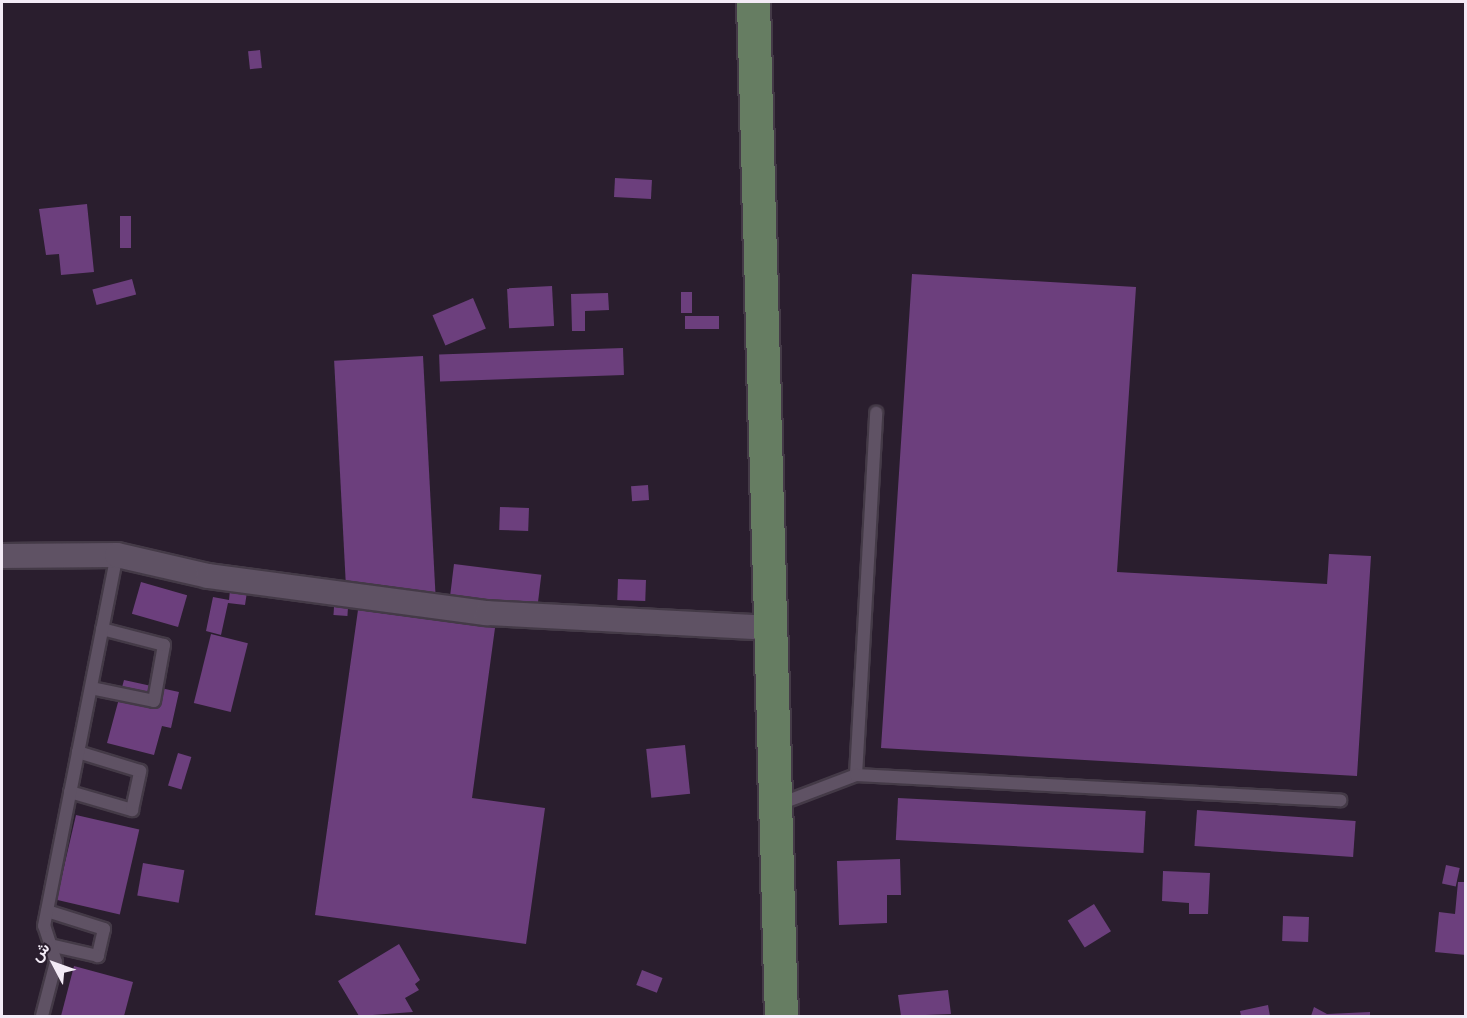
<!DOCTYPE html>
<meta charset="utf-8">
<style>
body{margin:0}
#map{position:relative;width:1467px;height:1018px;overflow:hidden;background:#2a1e2e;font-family:"DM Sans",Vazirmatn,sans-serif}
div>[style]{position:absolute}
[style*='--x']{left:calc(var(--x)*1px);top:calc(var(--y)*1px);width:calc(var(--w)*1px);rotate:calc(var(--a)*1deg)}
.building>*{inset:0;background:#6c3f7d;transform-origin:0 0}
.roads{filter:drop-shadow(2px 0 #443a47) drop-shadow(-2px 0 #443a47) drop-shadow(0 2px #443a47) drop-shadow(0 -2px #443a47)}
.lane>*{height:12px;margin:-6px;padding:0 6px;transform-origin:6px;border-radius:6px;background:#5f5264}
.street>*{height:24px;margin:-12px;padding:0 12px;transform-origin:12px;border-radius:12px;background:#5f5264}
.primary>*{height:33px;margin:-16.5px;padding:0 16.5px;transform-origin:16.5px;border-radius:16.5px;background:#667d62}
span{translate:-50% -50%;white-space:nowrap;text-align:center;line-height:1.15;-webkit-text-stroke:5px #2a1e2e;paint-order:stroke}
.frame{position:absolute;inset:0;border:3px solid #f3ebf6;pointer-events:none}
.north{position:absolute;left:24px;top:934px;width:60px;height:60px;-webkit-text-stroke:4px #2a1e2e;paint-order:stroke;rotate:311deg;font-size:16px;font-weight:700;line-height:24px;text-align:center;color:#f3ebf6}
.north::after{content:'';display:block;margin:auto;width:21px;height:27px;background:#f3ebf6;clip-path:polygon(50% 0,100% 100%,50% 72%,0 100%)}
</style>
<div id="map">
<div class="building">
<i style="left:260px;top:50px;width:18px;height:12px;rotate:84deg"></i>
<i style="left:615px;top:178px;width:37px;height:19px;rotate:3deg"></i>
<i style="clip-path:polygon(87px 204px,94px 272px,61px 275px,59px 254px,46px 255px,39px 209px)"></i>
<i style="left:120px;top:216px;width:11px;height:32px"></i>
<i style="clip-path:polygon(912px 274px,1136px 287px,1117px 572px,1327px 584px,1329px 554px,1371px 556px,1357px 776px,881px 748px)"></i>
<i style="left:132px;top:279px;width:16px;height:41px;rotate:75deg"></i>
<i style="left:552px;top:286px;width:40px;height:45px;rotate:87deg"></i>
<i style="left:681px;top:292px;width:11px;height:21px"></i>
<i style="clip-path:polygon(608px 293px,609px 310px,585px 311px,585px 331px,572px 331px,571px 294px)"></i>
<i style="left:473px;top:298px;width:33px;height:44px;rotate:67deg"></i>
<i style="left:719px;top:316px;width:13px;height:34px;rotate:90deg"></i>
<i style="left:623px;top:348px;width:27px;height:184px;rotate:88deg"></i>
<i style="left:423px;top:356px;width:238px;height:89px;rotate:87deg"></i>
<i style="left:648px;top:485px;width:15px;height:17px;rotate:86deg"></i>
<i style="left:500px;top:507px;width:29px;height:23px;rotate:2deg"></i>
<i style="left:454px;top:564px;width:88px;height:33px;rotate:7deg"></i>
<i style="left:618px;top:579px;width:28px;height:21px;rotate:2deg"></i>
<i style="left:141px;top:582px;width:48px;height:33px;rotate:16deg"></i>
<i style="clip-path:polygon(230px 590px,247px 592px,245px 605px,228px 603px,221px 635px,206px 631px,213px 597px,229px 600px)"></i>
<i style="left:335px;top:593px;width:14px;height:22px;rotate:4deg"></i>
<i style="clip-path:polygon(358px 610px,495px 628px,472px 798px,545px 808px,526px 944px,315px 915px)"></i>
<i style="left:211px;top:634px;width:38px;height:71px;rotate:14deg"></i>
<i style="clip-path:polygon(124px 680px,179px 692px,171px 728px,162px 726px,154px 755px,107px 743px)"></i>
<i style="left:685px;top:745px;width:49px;height:39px;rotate:84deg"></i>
<i style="left:178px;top:753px;width:14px;height:34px;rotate:17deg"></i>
<i style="left:898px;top:798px;width:248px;height:42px;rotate:3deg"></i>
<i style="left:1197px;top:810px;width:159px;height:36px;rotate:4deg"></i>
<i style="left:76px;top:815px;width:65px;height:87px;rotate:13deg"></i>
<i style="clip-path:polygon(900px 859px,901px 895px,887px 895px,887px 923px,839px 925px,837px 861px)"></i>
<i style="left:143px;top:863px;width:42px;height:33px;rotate:10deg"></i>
<i style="left:1446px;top:865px;width:14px;height:19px;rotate:12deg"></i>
<i style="clip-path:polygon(1163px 871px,1210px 873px,1208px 914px,1189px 914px,1189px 903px,1162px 901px)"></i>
<i style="clip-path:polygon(1458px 882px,1466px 882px,1466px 955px,1435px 952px,1439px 912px,1455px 914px)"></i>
<i style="left:1094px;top:904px;width:32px;height:31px;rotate:58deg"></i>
<i style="left:1283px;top:916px;width:26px;height:25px;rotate:2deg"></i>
<i style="clip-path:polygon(399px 944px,420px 980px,415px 984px,419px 990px,405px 998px,413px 1012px,359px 1016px,338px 981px)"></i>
<i style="clip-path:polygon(74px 966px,133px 982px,124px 1016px,61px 1016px)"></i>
<i style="left:642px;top:970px;width:22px;height:16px;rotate:21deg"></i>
<i style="clip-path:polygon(948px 990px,951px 1014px,901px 1016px,898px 995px)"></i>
<i style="clip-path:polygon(1268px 1005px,1270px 1016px,1241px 1016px,1240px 1011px)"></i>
<i style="clip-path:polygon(1314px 1007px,1327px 1014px,1370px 1012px,1370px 1016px,1311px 1016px)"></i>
</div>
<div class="roads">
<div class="lane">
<i style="--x:91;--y:688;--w:64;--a:11.7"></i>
<i style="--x:154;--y:701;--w:57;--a:-79.9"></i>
<i style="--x:164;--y:645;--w:64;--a:-165.5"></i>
<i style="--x:856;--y:775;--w:363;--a:-86.8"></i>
<i style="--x:70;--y:792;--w:65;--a:16.2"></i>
<i style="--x:132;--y:810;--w:40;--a:-78"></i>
<i style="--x:140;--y:771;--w:65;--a:-163"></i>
<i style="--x:777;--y:805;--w:85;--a:-20.8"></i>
<i style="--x:856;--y:775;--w:485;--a:3"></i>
<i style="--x:47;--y:911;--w:60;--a:17.5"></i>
<i style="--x:104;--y:929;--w:28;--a:103"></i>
<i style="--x:98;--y:956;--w:49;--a:-167.1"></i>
<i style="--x:42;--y:1016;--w:56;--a:-75.5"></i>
<i style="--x:56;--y:962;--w:38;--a:-108"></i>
<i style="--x:44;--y:926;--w:378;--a:-78.9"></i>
</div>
<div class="street">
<i style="--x:2;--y:556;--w:115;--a:-0.5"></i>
<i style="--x:117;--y:555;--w:93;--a:13"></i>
<i style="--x:208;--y:576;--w:281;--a:7.6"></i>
<i style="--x:487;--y:613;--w:283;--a:3"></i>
</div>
<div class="primary">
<i style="--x:753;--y:2;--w:1014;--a:88.42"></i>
</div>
</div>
<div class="frame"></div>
<div class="north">ش</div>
</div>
